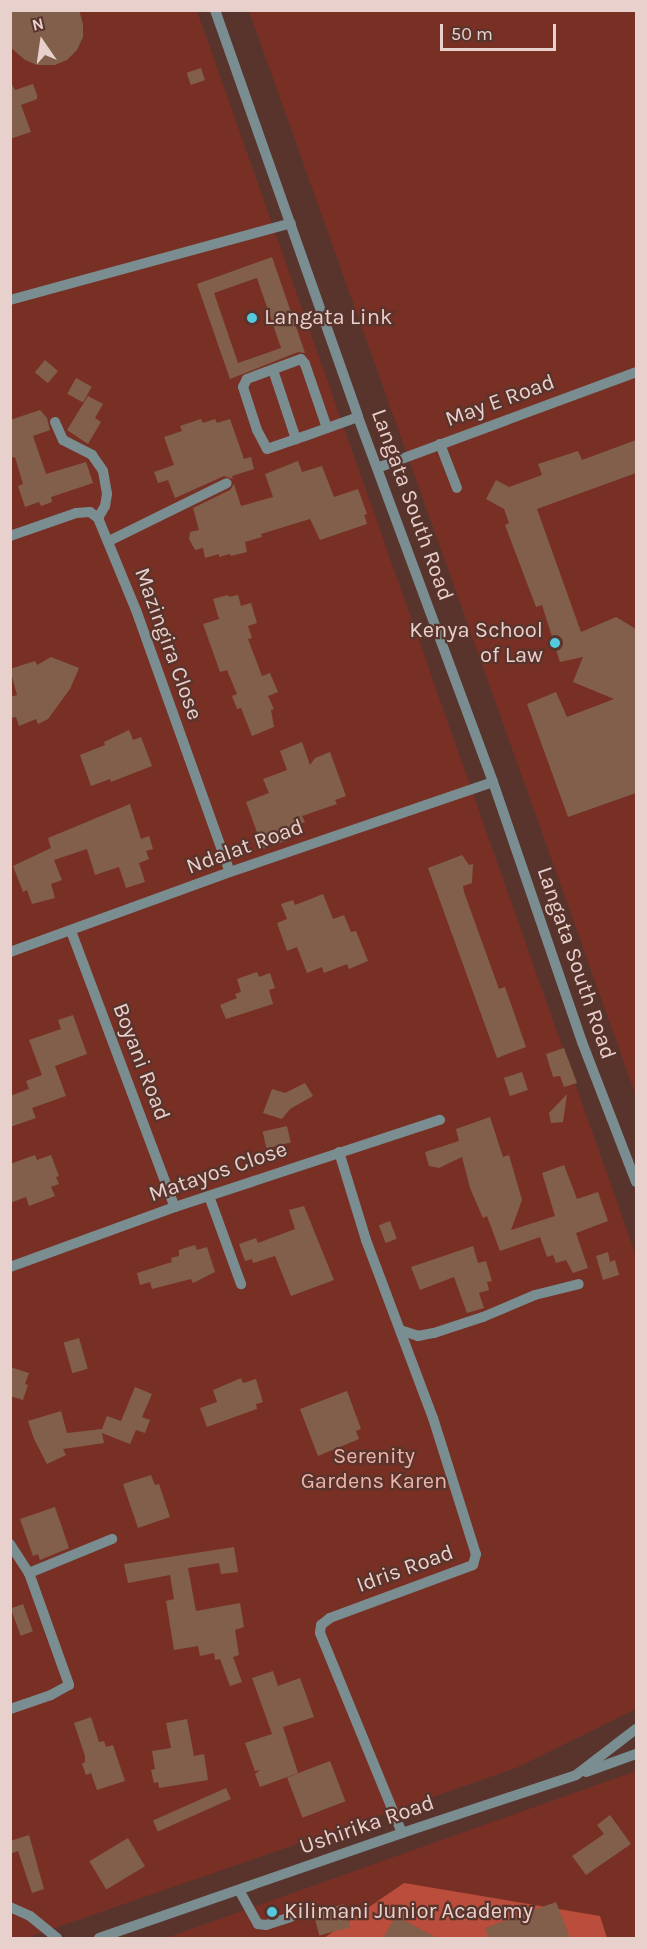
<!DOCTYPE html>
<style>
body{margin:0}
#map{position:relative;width:647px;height:1949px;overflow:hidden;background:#58342d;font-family:Karla,sans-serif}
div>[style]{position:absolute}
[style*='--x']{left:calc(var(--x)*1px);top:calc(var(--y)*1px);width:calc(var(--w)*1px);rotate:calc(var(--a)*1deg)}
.green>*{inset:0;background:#783025}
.forest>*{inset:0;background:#ba4d3c}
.building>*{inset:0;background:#815f4b;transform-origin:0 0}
.minor>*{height:10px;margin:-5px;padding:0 5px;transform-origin:5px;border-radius:5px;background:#7a8e92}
.dots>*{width:16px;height:16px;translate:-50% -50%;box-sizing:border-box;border:3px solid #58342d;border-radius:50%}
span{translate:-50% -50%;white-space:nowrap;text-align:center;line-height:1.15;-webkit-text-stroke:4.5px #58342d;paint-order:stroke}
.poi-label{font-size:22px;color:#e8d0cc}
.left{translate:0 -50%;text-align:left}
.right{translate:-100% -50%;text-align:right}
.street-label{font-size:22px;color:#e8d0cc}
.park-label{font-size:22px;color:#edb3a8}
.frame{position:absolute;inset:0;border:12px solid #e8d0cc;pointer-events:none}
.north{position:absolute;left:12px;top:12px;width:60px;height:60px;-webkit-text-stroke:4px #58342d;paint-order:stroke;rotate:347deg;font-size:16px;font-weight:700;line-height:24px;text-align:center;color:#e8d0cc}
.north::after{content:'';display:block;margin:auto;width:21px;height:27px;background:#e8d0cc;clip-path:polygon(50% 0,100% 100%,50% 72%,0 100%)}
.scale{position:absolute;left:440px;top:24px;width:116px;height:27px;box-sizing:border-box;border:3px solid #e8d0cc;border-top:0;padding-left:8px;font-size:18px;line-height:21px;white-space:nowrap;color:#e8d0cc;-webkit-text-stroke:4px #58342d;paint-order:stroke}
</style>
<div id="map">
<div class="green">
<i style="clip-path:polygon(11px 11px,197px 11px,636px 1256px,636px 1709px,516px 1768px,26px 1938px,11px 1938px)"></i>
<i style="clip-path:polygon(249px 11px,636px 11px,636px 1096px)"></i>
<i style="clip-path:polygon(636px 1771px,636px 1938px,166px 1938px)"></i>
</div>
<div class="forest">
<i style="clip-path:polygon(404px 1883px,600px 1916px,607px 1938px,324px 1938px)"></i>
</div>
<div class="building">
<i style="clip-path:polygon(10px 10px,79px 10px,83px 24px,83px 37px,77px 50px,67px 60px,55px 65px,37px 65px,25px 60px,10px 47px)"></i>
<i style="left:201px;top:68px;width:13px;height:15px;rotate:72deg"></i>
<i style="clip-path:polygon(10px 81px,15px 90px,33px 84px,37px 95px,37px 99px,21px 105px,31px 132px,10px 139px)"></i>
<i style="clip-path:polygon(evenodd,272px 257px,305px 353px,298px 352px,230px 379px,197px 284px,272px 257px,257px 278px,281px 348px,238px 363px,214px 293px,257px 278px)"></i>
<i style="left:45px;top:360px;width:17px;height:16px;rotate:40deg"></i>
<i style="left:76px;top:378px;width:18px;height:18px;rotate:29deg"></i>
<i style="clip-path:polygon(88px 396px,103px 404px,95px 418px,101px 422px,88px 444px,67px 430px)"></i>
<i style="clip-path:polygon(40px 410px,47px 418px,50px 430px,33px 436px,46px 474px,86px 462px,93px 483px,51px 497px,52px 502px,41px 506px,39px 502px,25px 507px,18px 486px,23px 484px,15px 457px,10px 458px,10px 420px)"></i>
<i style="clip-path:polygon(201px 419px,203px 423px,215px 419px,217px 423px,230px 419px,244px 459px,251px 457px,254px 469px,232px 476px,233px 479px,224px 476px,175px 498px,168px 480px,158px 483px,154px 472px,174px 465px,164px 437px,182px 431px,180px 426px)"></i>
<i style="clip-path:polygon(636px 440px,636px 473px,537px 509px,581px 632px,616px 617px,636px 629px,636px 793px,568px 817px,527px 704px,556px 692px,567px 717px,614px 699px,573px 682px,583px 657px,560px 662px,542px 605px,536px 607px,505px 525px,509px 523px,504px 509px,486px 499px,496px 480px,509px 487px,542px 475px,538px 464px,578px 451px,582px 460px)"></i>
<i style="clip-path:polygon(298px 461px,302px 472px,322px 466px,334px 497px,358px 489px,367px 514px,364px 515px,367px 524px,320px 540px,310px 519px,261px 534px,262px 537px,245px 542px,247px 552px,231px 556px,230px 554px,219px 557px,219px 554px,205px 558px,203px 548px,195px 550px,189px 539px,190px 532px,199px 530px,193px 508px,230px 490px,234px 484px,241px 506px,273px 497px,265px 474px)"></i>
<i style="clip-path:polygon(228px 595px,229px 597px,238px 595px,241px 606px,251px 603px,257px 623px,248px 626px,252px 638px,248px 639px,262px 676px,270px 673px,278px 692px,268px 696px,274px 709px,271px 710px,274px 727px,252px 736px,241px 708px,237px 709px,232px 696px,237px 694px,227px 670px,220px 672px,203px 624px,219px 619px,213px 599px)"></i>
<i style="clip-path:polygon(51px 657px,79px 668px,70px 689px,48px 719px,38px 724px,36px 719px,19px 726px,16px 717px,10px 718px,10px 697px,17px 695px,10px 669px,35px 661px,37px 665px)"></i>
<i style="clip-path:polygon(129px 730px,133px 740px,141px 737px,152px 766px,111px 782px,110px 779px,91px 786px,80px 755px,105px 745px,104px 742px)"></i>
<i style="clip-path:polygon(302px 742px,310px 765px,315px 758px,330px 752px,346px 796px,335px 800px,337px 804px,302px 816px,305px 822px,285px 830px,288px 840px,260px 850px,255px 836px,258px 835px,246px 802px,269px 793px,263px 779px,287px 770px,280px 751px)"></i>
<i style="clip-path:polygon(130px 804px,141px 839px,149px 836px,153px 849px,146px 851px,149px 859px,139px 863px,145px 882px,126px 888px,119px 867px,95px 875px,87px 849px,54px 860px,62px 880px,51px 884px,55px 898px,32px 904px,27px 890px,23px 892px,13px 866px,51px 848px,48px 838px)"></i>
<i style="clip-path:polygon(462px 855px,469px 865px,473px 864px,472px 883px,463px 886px,464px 892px,499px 989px,505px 987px,526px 1047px,497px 1058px,428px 868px)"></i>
<i style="clip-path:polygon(323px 894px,333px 919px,344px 915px,351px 932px,356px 931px,368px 961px,349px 969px,347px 964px,324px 973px,322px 967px,307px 973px,297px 947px,287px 951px,277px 923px,287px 919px,281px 904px,293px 900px,295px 905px)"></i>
<i style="clip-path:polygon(257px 972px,259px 977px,270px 973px,275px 988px,269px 990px,273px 1004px,226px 1019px,220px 1005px,237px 998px,235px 994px,241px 992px,237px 979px)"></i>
<i style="clip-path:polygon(73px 1015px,87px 1054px,55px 1066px,66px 1096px,32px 1108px,36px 1118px,10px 1127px,10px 1096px,29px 1089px,26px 1081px,42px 1075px,29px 1040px,61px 1029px,58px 1020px)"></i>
<i style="clip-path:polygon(564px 1048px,577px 1083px,564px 1087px,560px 1076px,553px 1077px,546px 1054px)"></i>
<i style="left:522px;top:1072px;width:19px;height:19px;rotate:72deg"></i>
<i style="clip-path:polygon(305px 1083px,313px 1096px,290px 1109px,282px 1119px,263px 1113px,272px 1089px,285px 1093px)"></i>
<i style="clip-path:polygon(567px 1094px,563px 1122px,551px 1123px,549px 1113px)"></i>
<i style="clip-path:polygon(490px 1117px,503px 1157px,509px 1155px,522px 1200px,511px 1230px,555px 1216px,542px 1173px,564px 1165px,577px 1199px,598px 1192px,608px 1221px,576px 1233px,588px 1268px,573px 1273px,566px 1260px,556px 1263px,553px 1255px,547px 1257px,540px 1237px,500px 1251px,487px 1216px,483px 1218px,470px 1188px,462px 1157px,439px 1168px,429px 1166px,425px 1152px,459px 1141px,456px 1129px)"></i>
<i style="left:287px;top:1126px;width:17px;height:25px;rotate:77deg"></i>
<i style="clip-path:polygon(35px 1155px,37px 1160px,51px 1155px,59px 1176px,56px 1177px,59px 1184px,51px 1187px,55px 1196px,29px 1206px,26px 1197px,10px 1203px,10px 1164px)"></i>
<i style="clip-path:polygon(304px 1206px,334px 1280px,291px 1296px,275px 1256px,253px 1263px,252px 1259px,245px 1261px,239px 1244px,256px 1238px,258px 1243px,295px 1229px,289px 1210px)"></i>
<i style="left:390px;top:1221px;width:19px;height:12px;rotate:69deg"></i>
<i style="clip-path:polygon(195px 1245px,197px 1250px,207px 1247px,215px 1272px,193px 1283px,191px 1279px,152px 1289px,150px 1282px,140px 1285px,137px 1273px,172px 1262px,171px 1258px,179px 1256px,179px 1250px)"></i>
<i style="clip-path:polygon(473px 1246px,478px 1263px,486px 1261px,492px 1281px,487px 1282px,489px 1290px,479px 1293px,484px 1308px,467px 1313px,454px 1277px,420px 1290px,411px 1267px)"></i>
<i style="clip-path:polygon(608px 1252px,610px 1262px,615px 1260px,619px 1275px,603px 1280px,596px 1256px)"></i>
<i style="left:79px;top:1338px;width:32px;height:16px;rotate:74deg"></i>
<i style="clip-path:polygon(10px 1367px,29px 1373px,25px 1384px,28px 1385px,23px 1400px,10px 1396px)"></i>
<i style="clip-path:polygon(241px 1378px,243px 1383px,256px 1379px,263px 1402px,256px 1404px,257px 1409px,207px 1427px,200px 1408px,217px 1402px,213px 1390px)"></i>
<i style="clip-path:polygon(135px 1387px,152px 1394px,142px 1417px,150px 1420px,145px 1433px,136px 1430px,130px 1444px,102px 1433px,104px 1443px,63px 1449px,66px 1455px,47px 1464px,34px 1439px,28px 1421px,61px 1411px,67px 1433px,102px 1429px,107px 1416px,121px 1421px)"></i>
<i style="clip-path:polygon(347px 1391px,361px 1429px,356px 1431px,359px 1439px,318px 1456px,300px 1409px)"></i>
<i style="clip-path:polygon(151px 1475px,155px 1485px,159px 1484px,170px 1517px,138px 1528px,123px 1484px)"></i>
<i style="clip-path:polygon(55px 1507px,69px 1548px,40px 1560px,38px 1554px,33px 1556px,20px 1519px)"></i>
<i style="clip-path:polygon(234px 1547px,238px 1572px,221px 1574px,219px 1563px,188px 1568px,196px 1611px,240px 1603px,244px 1627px,235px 1630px,239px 1655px,233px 1657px,242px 1682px,230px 1686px,220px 1659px,215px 1660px,214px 1653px,200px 1656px,198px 1646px,174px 1650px,166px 1601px,174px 1599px,170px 1575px,128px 1583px,124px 1564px)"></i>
<i style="left:23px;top:1604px;width:29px;height:13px;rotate:70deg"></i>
<i style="clip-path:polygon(273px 1671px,278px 1686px,300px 1678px,314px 1717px,283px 1727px,298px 1773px,260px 1787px,255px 1774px,260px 1770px,255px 1771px,245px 1743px,272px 1734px,252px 1678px)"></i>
<i style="clip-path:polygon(91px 1717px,99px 1742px,104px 1741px,106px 1747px,113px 1745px,125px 1781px,97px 1790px,91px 1773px,86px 1775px,82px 1764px,85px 1762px,85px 1756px,74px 1723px)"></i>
<i style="clip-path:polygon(187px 1719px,194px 1756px,204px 1754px,208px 1780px,159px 1788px,158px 1782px,154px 1783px,151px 1770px,155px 1769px,152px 1751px,171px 1748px,166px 1723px)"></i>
<i style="left:330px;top:1761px;width:43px;height:46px;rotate:69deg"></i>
<i style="left:226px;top:1788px;width:12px;height:80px;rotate:66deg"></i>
<i style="clip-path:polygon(610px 1815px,631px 1844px,586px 1875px,572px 1856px,604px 1834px,597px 1825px)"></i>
<i style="clip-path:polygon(29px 1835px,44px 1889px,32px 1893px,18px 1851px,10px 1854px,10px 1841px)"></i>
<i style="left:128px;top:1838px;width:33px;height:45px;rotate:59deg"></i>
<i style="clip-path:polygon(556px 1902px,570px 1938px,489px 1938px,485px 1928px)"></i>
<i style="left:344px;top:1904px;width:24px;height:32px;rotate:75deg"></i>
<i style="clip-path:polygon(396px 1916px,437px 1938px,383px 1938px)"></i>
</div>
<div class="minor">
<i style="--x:215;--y:10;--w:431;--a:70.6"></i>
<i style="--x:358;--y:417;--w:389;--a:69.7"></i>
<i style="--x:493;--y:782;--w:275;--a:71.1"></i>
<i style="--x:582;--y:1042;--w:150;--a:68.9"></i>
<i style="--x:10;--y:300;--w:291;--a:-15.3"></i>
<i style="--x:273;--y:370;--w:73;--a:71.6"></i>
<i style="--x:55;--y:422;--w:20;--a:66"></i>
<i style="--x:63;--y:440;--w:33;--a:27"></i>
<i style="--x:92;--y:455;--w:19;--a:55"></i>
<i style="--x:103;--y:471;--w:23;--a:80"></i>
<i style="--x:107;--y:494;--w:12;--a:99"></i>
<i style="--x:105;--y:506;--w:14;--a:120"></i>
<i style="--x:327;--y:428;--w:68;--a:-109"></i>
<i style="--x:305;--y:364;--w:6;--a:-129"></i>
<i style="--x:301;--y:359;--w:58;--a:159.7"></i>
<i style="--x:247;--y:379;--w:9;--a:117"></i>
<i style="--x:243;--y:387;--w:45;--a:72"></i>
<i style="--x:257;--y:430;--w:21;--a:62"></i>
<i style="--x:267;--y:449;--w:40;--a:-18.9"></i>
<i style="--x:305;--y:436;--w:56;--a:-19.7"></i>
<i style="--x:440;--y:444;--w:47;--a:68.9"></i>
<i style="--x:377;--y:468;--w:276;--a:-20.3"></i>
<i style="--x:10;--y:536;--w:70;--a:-19.2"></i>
<i style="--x:76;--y:513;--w:14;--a:-4"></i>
<i style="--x:90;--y:512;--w:10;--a:37"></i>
<i style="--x:98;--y:518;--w:100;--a:67.6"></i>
<i style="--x:136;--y:610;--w:278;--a:70.3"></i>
<i style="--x:109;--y:541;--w:131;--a:-26.2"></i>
<i style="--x:71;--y:931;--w:295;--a:69.4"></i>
<i style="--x:10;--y:952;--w:234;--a:-20"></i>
<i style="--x:230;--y:872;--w:278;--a:-18.9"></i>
<i style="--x:339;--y:1152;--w:92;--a:72.9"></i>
<i style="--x:366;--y:1240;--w:190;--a:69.4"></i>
<i style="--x:433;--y:1418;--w:143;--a:72.5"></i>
<i style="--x:476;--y:1554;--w:11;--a:105"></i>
<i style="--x:473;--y:1565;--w:153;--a:159.7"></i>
<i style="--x:330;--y:1618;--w:11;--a:142"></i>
<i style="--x:321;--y:1625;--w:8;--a:97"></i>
<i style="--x:320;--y:1633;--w:216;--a:67.7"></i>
<i style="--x:209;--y:1196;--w:94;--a:70"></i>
<i style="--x:10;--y:1267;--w:176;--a:-20"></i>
<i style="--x:175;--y:1207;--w:279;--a:-18.2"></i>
<i style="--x:400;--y:1330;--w:19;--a:18"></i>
<i style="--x:418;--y:1336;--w:16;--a:-11"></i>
<i style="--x:434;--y:1333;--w:52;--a:-18.1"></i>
<i style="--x:483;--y:1317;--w:56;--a:-22.9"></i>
<i style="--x:535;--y:1295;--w:45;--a:-14"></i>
<i style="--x:10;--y:1544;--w:35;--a:57"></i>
<i style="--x:29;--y:1573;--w:119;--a:70.3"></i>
<i style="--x:69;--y:1685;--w:21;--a:151"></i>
<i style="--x:51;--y:1695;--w:43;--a:161.1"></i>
<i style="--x:29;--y:1573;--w:90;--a:-22.3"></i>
<i style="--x:586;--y:1772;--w:53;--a:-19.8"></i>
<i style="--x:239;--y:1890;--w:39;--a:61"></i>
<i style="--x:258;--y:1924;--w:8;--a:7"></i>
<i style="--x:266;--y:1925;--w:26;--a:-18"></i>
<i style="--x:10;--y:1907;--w:22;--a:24"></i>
<i style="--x:30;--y:1916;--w:35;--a:39"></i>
<i style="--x:99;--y:1938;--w:321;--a:-19.1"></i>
<i style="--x:402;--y:1833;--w:183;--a:-18.4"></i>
<i style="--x:576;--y:1775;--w:76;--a:-37.5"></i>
</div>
<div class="dots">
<i style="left:252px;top:318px;background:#55cadf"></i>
<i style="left:555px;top:643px;background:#55cadf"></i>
<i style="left:272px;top:1912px;background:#55cadf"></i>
</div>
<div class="poi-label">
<span class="left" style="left:264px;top:318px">Langata Link</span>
<span class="right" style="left:543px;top:643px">Kenya School<br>of Law</span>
<span class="left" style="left:284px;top:1912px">Kilimani Junior Academy</span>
</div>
<div class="street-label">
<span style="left:500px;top:401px;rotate:-20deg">May E Road</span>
<span style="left:412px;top:505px;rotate:70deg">Langata South Road</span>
<span style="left:168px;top:644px;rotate:70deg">Mazingira Close</span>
<span style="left:245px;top:847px;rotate:-20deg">Ndalat Road</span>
<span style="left:576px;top:963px;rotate:71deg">Langata South Road</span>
<span style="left:141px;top:1062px;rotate:69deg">Boyani Road</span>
<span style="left:218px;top:1172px;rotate:-19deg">Matayos Close</span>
<span style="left:405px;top:1569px;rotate:-20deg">Idris Road</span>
<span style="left:367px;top:1825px;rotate:-19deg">Ushirika Road</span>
</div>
<div class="park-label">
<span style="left:374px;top:1469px">Serenity<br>Gardens Karen</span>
</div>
<div class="frame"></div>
<div class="north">N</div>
<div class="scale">50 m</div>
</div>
